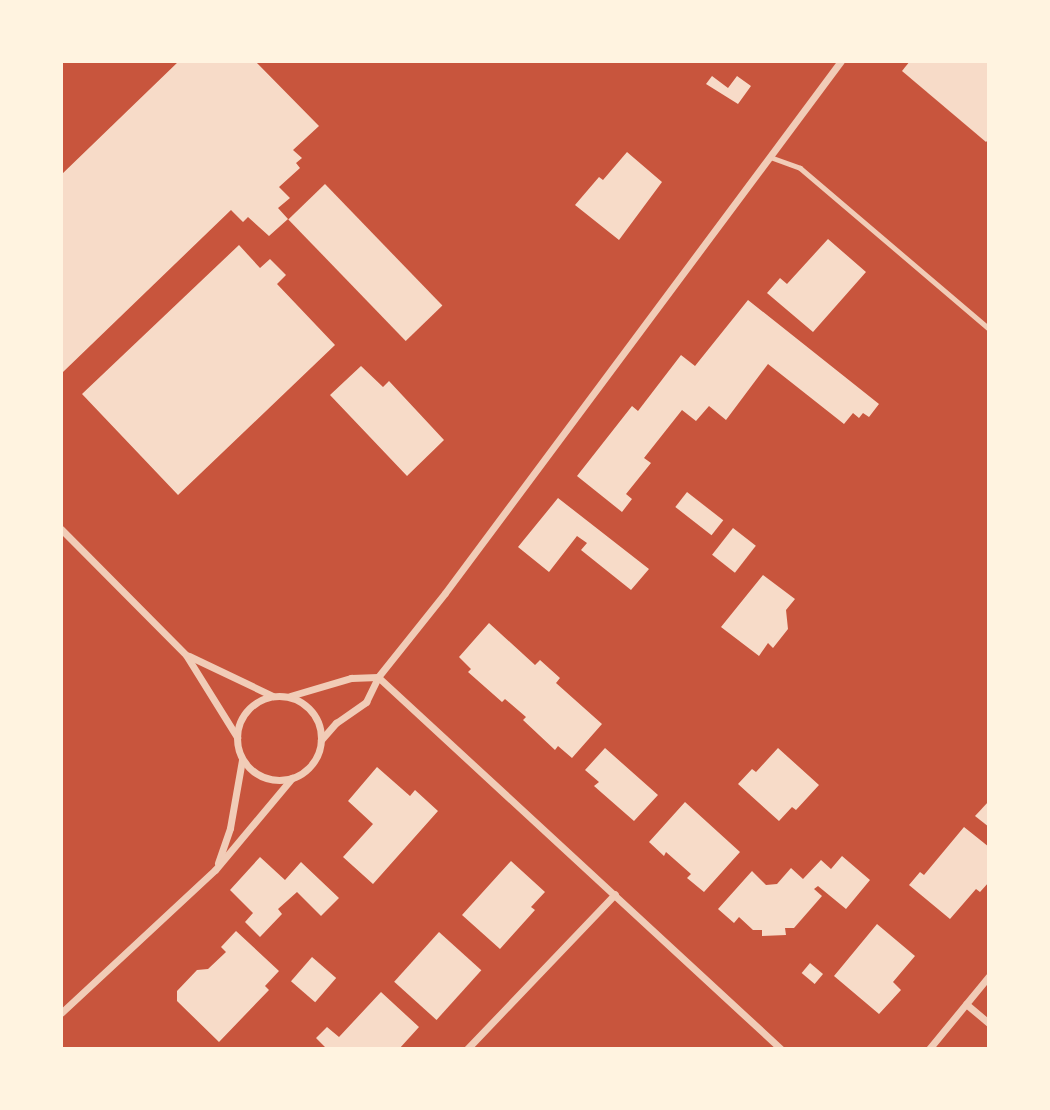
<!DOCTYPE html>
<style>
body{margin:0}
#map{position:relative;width:1050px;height:1110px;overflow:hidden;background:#c8553d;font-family:"IBM Plex Serif",serif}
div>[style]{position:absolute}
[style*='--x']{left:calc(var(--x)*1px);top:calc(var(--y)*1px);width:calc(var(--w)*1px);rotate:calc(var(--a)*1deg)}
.building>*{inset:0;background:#f7dbc8;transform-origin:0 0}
.service>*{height:5px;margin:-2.5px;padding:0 2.5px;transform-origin:2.5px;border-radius:2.5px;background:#f1ccb7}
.minor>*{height:7px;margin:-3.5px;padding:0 3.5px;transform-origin:3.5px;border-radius:3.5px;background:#f1ccb7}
.minor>.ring{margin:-3.5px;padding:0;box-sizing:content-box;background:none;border:7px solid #f1ccb7;border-radius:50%}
span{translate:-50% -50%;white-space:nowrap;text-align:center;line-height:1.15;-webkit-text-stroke:7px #fff3e0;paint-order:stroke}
.frame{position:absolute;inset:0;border:63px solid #fff3e0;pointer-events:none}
</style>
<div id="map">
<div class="building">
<i style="clip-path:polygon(179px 61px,255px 61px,319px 126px,293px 150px,302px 158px,296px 163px,300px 168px,279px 187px,290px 198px,278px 208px,288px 219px,269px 236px,248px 217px,243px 222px,231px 210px,63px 372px,61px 175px)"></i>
<i style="clip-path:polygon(910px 61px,989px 61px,989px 139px,986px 142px,902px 71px)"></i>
<i style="clip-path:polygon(712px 76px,728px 88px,737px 76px,751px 86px,738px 104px,706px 84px)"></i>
<i style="clip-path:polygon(627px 152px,662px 182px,619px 240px,575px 205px,599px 177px,603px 180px)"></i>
<i style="left:325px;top:184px;width:169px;height:51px;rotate:46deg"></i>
<i style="clip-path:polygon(828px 239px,866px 272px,813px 332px,767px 293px,780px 278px,787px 284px)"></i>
<i style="clip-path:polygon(239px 245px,260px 268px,270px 259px,286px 275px,277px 284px,335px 345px,178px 495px,82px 394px)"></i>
<i style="clip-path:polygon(748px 300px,879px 404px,869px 417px,863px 413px,859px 418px,853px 413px,844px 424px,768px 364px,726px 420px,709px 406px,696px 421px,682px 410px,644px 458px,651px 463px,626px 494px,632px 499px,622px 512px,577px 476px,632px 406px,638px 411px,681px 355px,695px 366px)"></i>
<i style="clip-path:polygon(361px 366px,383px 387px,389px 381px,444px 440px,407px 476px,330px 395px)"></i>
<i style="left:687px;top:492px;width:46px;height:19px;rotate:38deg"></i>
<i style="clip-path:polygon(558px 498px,649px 569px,631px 590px,581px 550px,587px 543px,577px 536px,549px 572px,518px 547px)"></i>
<i style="left:733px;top:528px;width:29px;height:34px;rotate:38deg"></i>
<i style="clip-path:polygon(763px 575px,795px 599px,786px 610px,788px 629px,773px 648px,768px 643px,759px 656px,721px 627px)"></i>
<i style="clip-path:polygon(489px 623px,535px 665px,540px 660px,560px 678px,556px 683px,602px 724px,572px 758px,558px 746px,555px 750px,523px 720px,526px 717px,505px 699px,502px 702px,468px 672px,471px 669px,459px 657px)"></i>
<i style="clip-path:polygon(605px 748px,658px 795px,634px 821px,594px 786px,599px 782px,585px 770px)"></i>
<i style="clip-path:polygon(778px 748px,819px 785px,796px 810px,792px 807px,779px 821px,738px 784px,752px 769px,756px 772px)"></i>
<i style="clip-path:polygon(377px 767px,410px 796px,415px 790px,438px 811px,373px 884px,343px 857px,373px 824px,348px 801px)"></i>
<i style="clip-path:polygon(989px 801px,989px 827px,975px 816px)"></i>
<i style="clip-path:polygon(685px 802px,740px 852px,704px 892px,687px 878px,691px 874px,666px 852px,664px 856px,649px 842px)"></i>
<i style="clip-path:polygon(964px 827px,989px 847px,989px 882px,980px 892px,976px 889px,950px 919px,909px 885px,920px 872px,924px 875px)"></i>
<i style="clip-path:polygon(842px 856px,870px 880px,846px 909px,818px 886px,814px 889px,822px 896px,794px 928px,785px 928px,786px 935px,762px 936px,762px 930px,753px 930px,739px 917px,734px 923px,718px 909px,752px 871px,766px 885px,777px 884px,791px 868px,803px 879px,821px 860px,831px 869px)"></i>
<i style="clip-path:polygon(260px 857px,285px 880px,301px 862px,339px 898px,321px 916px,297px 892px,278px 909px,282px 914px,260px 937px,245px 922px,253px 913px,230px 890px)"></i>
<i style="clip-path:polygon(511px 861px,545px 892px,531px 907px,535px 910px,500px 949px,462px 915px)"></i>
<i style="clip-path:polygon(877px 924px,915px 956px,893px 982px,901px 990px,879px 1014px,834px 976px)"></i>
<i style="clip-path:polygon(236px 931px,279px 971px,265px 986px,269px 990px,219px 1042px,177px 1001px,177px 991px,197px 970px,208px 969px,226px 952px,221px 947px)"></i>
<i style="left:439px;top:932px;width:57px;height:67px;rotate:42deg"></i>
<i style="left:312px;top:957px;width:32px;height:32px;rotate:41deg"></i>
<i style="left:810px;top:963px;width:17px;height:13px;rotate:40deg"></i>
<i style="clip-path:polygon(381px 992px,419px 1027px,399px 1049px,327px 1049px,316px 1038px,327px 1027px,339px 1037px)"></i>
</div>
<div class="service">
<i style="--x:770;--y:157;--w:32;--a:20"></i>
<i style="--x:800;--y:168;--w:248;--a:40.4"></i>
</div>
<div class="minor">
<i style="--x:61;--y:529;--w:177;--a:45.2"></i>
<i style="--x:186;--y:655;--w:97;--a:58.1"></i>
<i style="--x:189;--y:656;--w:93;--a:25.5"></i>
<i style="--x:378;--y:677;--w:548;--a:42.71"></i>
<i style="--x:290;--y:696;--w:64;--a:-16.4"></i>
<i style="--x:351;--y:678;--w:27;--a:-2"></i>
<i class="ring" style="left:237px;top:696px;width:77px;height:77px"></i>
<i style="--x:321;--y:740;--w:23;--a:-49"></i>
<i style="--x:336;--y:723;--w:37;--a:-35"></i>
<i style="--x:366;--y:702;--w:28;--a:-64"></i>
<i style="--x:378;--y:677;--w:107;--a:-51.4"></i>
<i style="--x:445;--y:593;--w:663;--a:-53.34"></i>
<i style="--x:218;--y:863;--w:37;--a:-71"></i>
<i style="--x:230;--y:828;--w:69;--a:-80"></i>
<i style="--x:966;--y:1004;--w:30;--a:40"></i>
<i style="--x:61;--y:1013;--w:210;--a:-42.9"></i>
<i style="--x:215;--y:870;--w:120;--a:-50.1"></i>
<i style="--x:467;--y:1049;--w:214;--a:-46.3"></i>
<i style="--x:929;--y:1049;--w:94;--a:-50.6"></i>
</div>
<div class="frame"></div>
</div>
